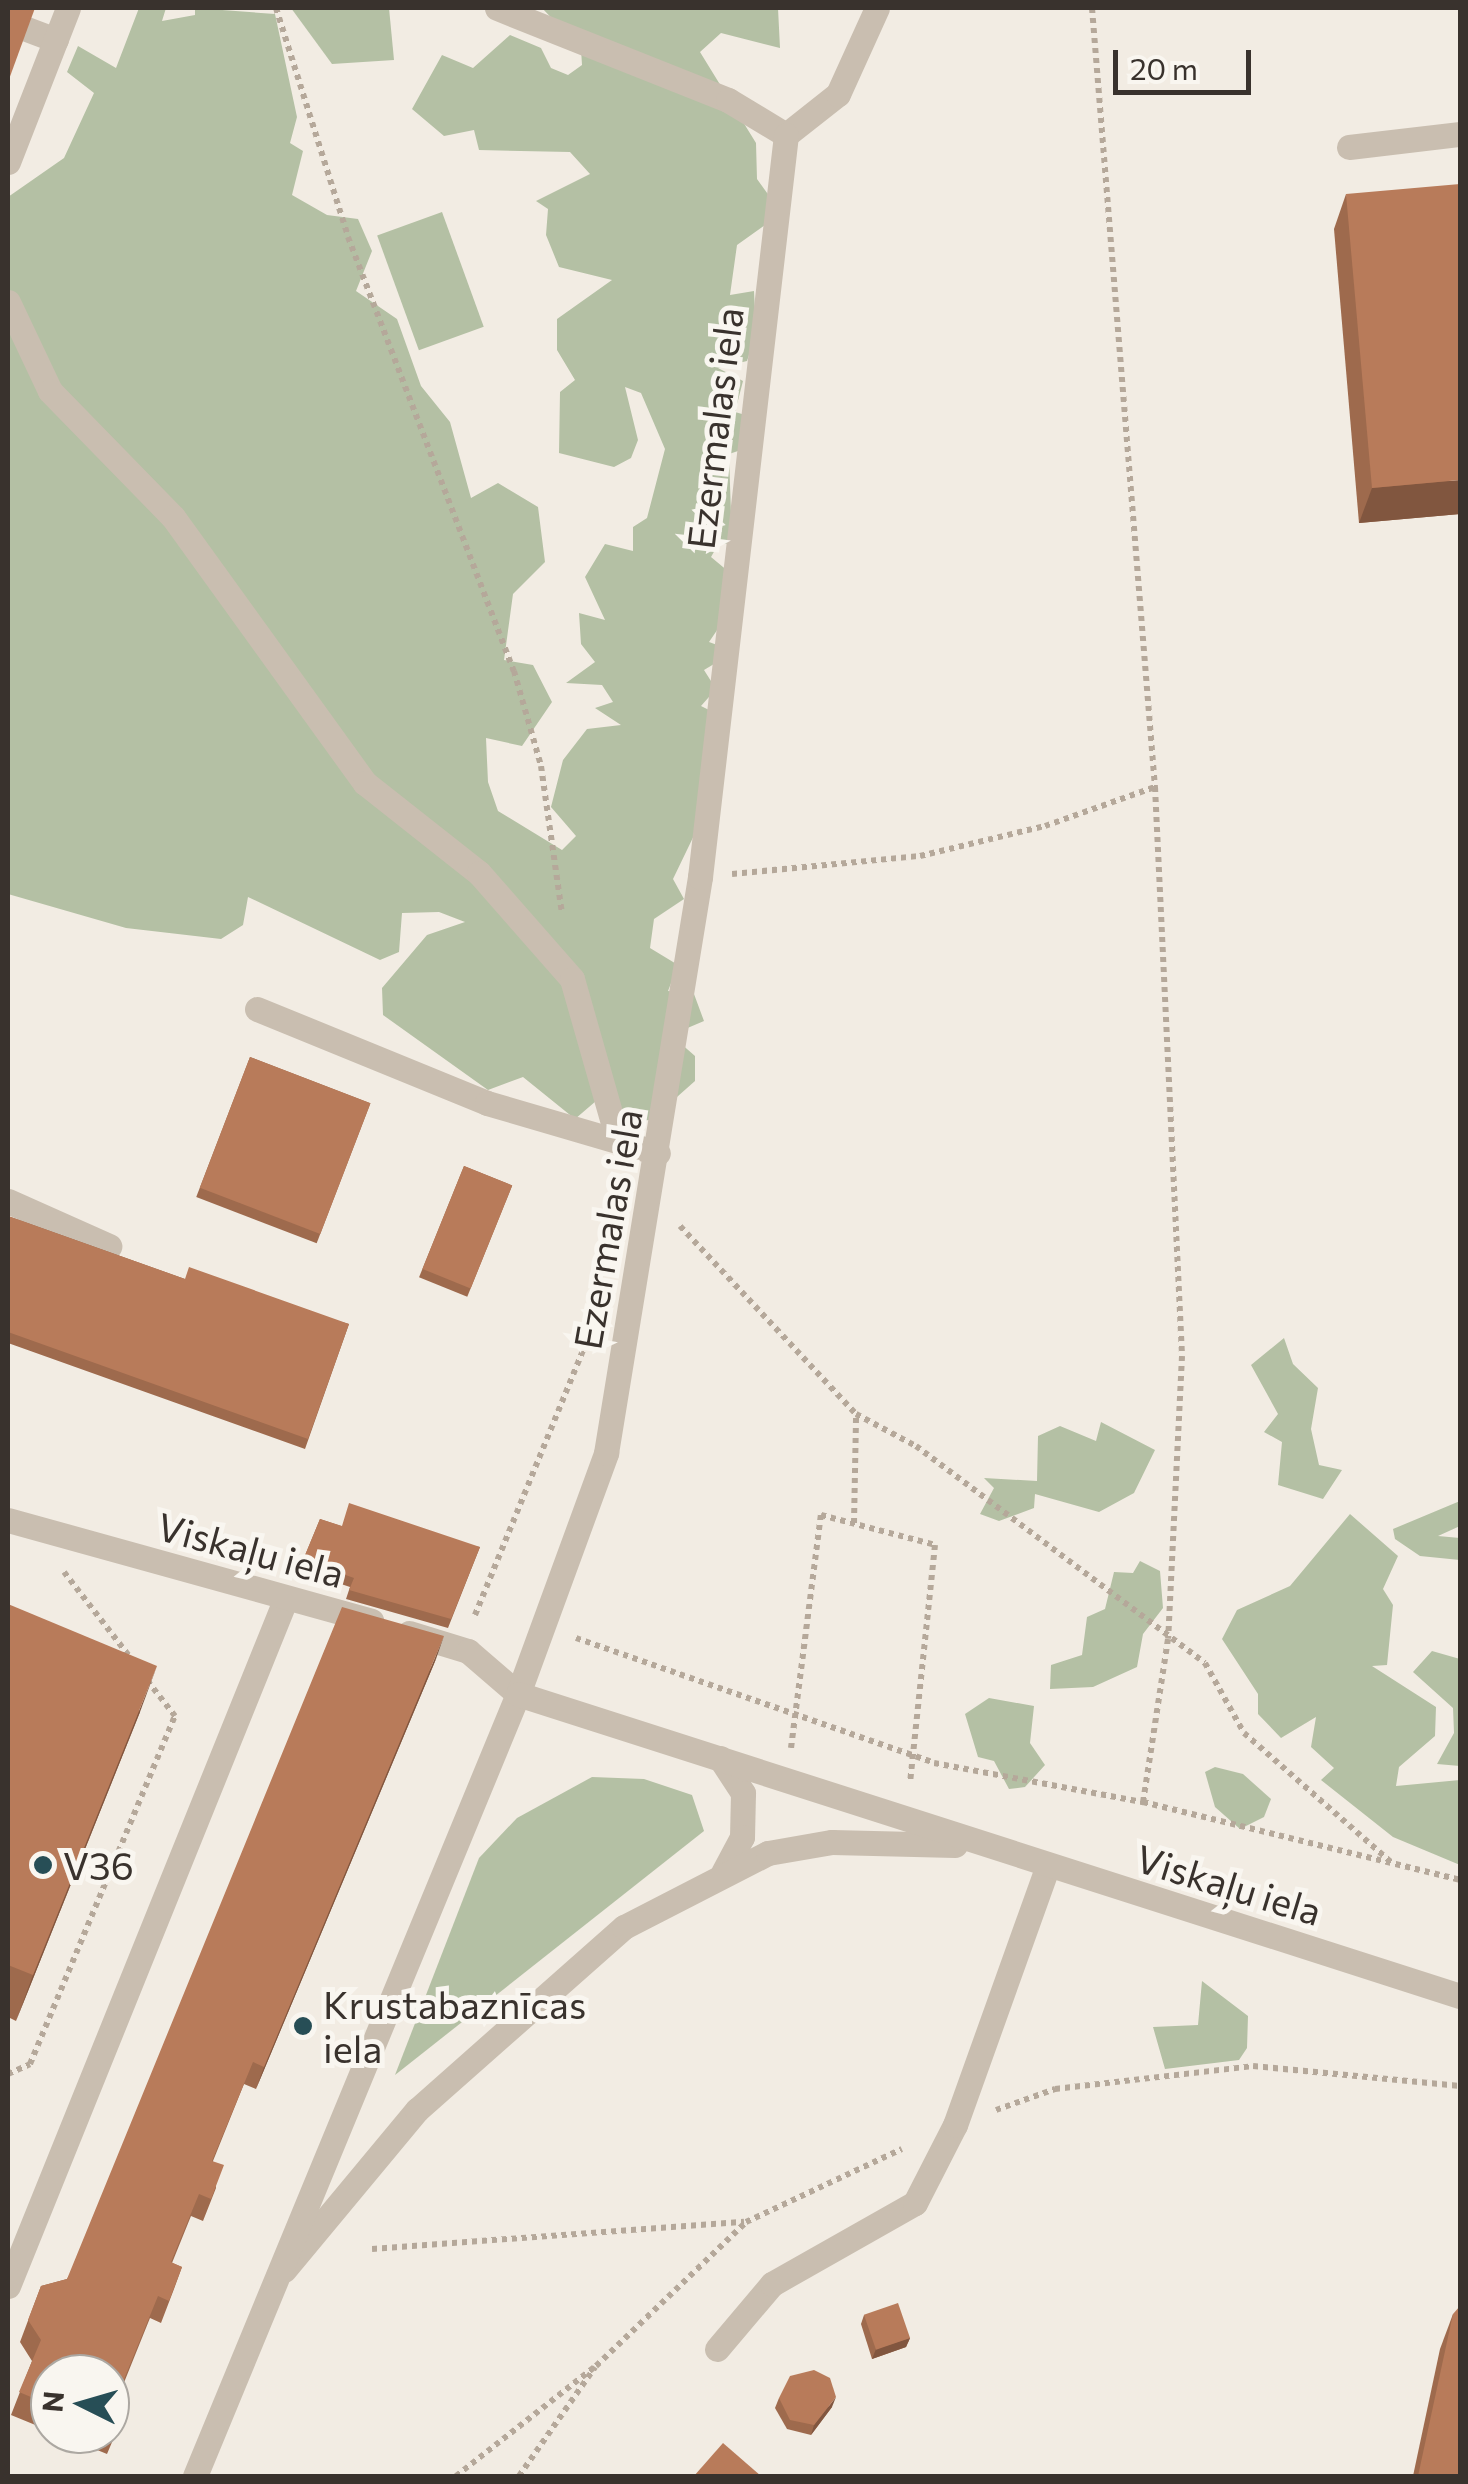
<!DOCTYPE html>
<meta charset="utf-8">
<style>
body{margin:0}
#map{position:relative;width:1468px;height:2484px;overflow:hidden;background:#f2ece3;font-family:Commissioner,sans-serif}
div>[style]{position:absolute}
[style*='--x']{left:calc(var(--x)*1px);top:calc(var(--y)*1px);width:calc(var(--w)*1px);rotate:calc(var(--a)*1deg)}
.green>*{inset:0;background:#b4c0a4;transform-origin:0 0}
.path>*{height:6px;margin-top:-3px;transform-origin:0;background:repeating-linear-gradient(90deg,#b5a89a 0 5px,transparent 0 10px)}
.service>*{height:25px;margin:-12.5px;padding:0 12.5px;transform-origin:12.5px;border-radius:12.5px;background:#c9beb0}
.minor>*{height:25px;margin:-12.5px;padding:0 12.5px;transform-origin:12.5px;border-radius:12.5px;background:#c9beb0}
.tertiary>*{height:25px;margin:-12.5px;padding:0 12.5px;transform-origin:12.5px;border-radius:12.5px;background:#c9beb0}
.wall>*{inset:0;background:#9e6a4d;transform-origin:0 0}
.shaded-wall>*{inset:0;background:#81563f}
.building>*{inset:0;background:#b87b5a;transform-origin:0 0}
.dots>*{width:28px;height:28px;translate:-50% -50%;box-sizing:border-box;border:5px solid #f9f6f0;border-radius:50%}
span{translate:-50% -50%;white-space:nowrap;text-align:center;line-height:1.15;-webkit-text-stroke:10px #f9f6f0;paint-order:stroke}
.street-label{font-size:38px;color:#39322d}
.poi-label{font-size:38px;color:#39322d}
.left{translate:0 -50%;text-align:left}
.frame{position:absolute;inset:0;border:10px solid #39322d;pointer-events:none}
.north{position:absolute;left:30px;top:2354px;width:100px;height:100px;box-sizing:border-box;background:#f9f6f0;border:2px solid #aca8a2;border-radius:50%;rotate:275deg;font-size:28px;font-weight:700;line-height:40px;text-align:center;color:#39322d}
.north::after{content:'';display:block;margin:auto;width:35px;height:45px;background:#274e56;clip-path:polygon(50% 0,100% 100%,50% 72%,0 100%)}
.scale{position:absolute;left:1113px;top:50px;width:138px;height:45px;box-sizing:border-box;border:5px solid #39322d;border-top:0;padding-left:12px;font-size:30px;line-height:35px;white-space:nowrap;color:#39322d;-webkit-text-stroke:8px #f9f6f0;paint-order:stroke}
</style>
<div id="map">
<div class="green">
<i style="clip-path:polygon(139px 8px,166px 8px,162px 21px,195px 15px,195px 8px,275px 14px,297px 117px,290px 143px,303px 151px,292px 195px,327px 215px,358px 219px,372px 251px,356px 291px,397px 319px,421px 386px,450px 422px,471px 498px,498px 483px,538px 507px,545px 562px,513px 594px,504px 660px,533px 665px,552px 702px,522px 746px,486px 738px,488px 782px,498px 811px,562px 850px,576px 836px,551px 807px,563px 760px,587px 729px,621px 725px,595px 708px,613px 702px,602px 685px,566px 683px,595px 662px,581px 644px,579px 613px,605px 620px,585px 577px,605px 544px,633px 551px,633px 527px,647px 518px,665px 449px,641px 393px,625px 387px,638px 440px,631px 458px,614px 467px,559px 453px,560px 392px,575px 380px,557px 350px,557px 319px,612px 280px,559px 267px,546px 235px,548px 209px,536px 201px,590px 174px,570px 152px,479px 150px,474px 130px,444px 136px,412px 109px,442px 55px,473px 68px,510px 35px,541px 48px,551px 68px,568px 75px,582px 65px,581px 49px,542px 8px,778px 8px,780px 48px,721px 33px,700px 52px,756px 143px,757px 179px,770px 197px,765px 225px,737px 245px,730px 295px,754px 291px,756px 334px,747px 361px,718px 368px,743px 381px,735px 412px,749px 416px,744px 449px,729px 454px,732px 544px,719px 543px,711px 557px,729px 572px,724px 620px,709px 642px,720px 646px,719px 661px,704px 670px,716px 689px,701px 706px,711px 711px,700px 823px,673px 879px,684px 899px,654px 919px,650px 948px,678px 965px,668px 991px,694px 994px,704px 1021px,671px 1035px,695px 1056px,695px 1081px,651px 1120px,616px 1122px,603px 1095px,575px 1119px,523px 1077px,488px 1090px,383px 1015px,382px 988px,427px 935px,465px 922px,439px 912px,402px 913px,399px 952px,380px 960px,248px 897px,243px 925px,221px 939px,126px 928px,8px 894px,8px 197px,64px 158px,94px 93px,67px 72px,78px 46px,116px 68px)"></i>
<i style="clip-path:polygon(291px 8px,389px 8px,394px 60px,332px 64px)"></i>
<i style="left:442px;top:212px;width:122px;height:69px;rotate:70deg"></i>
<i style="clip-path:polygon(1284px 1338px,1293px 1364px,1318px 1388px,1311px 1429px,1319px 1465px,1342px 1470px,1323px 1499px,1278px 1485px,1282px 1442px,1264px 1432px,1278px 1414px,1251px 1365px)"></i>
<i style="clip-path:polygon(1101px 1422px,1155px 1450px,1134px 1493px,1099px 1512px,1035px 1494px,1034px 1508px,999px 1521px,980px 1514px,994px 1488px,984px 1478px,1037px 1481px,1038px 1436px,1060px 1426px,1096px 1441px)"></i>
<i style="clip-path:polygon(1460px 1501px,1460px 1526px,1438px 1536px,1460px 1538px,1460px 1560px,1420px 1556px,1395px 1539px,1393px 1529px)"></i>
<i style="clip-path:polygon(1350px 1514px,1398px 1556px,1383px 1589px,1393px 1605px,1387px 1665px,1372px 1666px,1436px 1707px,1435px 1736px,1399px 1767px,1396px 1786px,1460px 1780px,1460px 1865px,1393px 1837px,1321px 1780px,1334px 1768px,1311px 1747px,1316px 1717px,1281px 1738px,1258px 1714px,1258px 1694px,1222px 1639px,1237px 1610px,1290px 1586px)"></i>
<i style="clip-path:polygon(1140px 1561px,1160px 1571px,1163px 1608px,1143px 1634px,1137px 1667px,1093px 1687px,1050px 1689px,1051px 1665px,1082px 1655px,1087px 1617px,1105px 1609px,1114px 1572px,1133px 1573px)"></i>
<i style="clip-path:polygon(1432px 1651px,1460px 1659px,1460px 1766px,1437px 1764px,1454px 1733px,1453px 1708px,1413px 1672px)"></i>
<i style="clip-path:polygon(989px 1698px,1034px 1706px,1030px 1743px,1045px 1765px,1025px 1787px,1009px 1789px,994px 1761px,978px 1757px,965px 1714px)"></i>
<i style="clip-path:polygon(1215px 1767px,1243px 1774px,1271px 1799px,1264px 1817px,1240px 1829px,1215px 1807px,1205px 1772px)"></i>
<i style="clip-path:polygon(592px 1777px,644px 1779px,692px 1795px,704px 1831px,395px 2075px,479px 1858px,517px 1818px)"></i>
<i style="clip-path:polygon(1202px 1981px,1248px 2016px,1247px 2048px,1239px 2060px,1165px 2069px,1153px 2027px,1198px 2025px)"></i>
</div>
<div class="path">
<i style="--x:276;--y:8;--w:240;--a:72.5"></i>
<i style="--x:348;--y:237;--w:465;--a:69.1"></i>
<i style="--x:514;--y:671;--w:99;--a:74.1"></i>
<i style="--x:541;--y:766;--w:148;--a:81.9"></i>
<i style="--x:1092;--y:8;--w:782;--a:85.38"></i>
<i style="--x:1155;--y:787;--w:570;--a:87.28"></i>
<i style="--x:1182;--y:1356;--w:283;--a:92.8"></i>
<i style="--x:1168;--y:1639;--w:165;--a:98.7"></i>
<i style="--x:732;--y:874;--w:189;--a:-5.5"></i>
<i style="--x:920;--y:856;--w:129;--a:-13.5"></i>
<i style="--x:1045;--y:826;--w:117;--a:-19.5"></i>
<i style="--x:680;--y:1226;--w:258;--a:46.9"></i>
<i style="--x:856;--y:1414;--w:68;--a:28.1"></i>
<i style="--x:916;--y:1446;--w:361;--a:36.9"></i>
<i style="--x:1205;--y:1663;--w:80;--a:60.9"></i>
<i style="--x:1244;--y:1733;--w:197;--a:41.3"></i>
<i style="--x:854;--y:1523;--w:109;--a:-88.9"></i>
<i style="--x:64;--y:1572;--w:113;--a:52.2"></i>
<i style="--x:475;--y:1615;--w:292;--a:-67.8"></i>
<i style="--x:576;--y:1638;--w:379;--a:19.2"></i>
<i style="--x:934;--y:1763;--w:213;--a:10.6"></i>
<i style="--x:1143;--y:1802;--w:326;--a:13.8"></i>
<i style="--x:791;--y:1748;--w:235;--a:-82.7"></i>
<i style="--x:821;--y:1515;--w:118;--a:14.7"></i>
<i style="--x:935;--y:1545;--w:238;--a:96"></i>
<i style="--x:8;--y:2074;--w:24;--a:-24"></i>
<i style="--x:30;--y:2064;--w:377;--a:-67.4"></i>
<i style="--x:175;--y:1716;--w:47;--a:-128.1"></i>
<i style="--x:996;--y:2110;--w:63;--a:-19.6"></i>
<i style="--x:1055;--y:2089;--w:199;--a:-6.6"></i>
<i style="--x:1253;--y:2066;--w:208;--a:5.5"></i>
<i style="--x:372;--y:2249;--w:373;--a:-4.2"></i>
<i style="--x:456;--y:2476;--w:178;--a:-38.2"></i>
<i style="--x:596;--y:2366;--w:208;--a:-43.8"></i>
<i style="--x:746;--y:2222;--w:172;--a:-25.1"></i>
<i style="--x:519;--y:2476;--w:133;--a:-55.1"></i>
</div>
<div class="service">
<i style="--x:8;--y:22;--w:51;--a:20.6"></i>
<i style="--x:1349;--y:147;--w:112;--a:-6.7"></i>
<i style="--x:8;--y:162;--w:165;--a:-68.7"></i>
<i style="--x:8;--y:302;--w:98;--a:64.7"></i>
<i style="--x:50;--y:391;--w:176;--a:45.7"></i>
<i style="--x:173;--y:517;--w:328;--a:54.2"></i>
<i style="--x:365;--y:783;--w:145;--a:38.3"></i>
<i style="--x:479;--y:873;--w:141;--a:48.7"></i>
<i style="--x:572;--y:979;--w:167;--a:74.1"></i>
<i style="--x:257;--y:1009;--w:248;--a:22.2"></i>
<i style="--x:487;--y:1103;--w:178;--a:16.3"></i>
<i style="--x:8;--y:1201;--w:111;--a:24"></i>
<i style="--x:8;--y:2286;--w:742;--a:-68"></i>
<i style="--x:717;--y:2349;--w:85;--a:-49.8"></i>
<i style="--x:772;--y:2284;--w:164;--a:-29.5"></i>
<i style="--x:915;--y:2203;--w:88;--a:-62.9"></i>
<i style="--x:955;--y:2125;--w:276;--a:-70.3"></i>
</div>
<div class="minor">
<i style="--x:497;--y:8;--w:249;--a:21.7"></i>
<i style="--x:728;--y:100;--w:68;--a:31.1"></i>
<i style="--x:786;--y:135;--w:66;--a:-38.3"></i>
<i style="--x:838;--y:94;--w:94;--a:-65.6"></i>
<i style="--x:8;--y:1520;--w:377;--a:15.5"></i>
<i style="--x:409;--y:1633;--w:62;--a:17"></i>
<i style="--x:468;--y:1651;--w:66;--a:40.7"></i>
<i style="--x:518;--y:1694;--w:257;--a:-69.9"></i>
<i style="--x:606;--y:1453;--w:584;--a:-80.73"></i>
<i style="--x:700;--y:877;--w:747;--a:-83.39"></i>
</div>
<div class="tertiary">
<i style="--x:720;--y:1758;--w:42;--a:56.7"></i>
<i style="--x:743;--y:1793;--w:44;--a:91.3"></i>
<i style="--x:742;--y:1837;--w:40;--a:118"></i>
<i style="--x:284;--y:2270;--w:208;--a:-50.3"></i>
<i style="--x:417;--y:2110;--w:276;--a:-41.5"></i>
<i style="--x:624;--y:1927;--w:162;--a:-27.2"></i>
<i style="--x:768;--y:1853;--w:65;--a:-9.8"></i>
<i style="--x:832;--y:1842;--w:123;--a:1.4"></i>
<i style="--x:195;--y:2476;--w:846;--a:-67.56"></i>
<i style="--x:518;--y:1694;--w:989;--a:17.78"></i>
</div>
<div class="wall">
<i style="clip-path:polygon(1346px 194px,1460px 514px,1359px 523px,1334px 229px)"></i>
<i style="left:250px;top:1057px;width:129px;height:150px;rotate:21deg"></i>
<i style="left:464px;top:1166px;width:52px;height:120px;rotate:22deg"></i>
<i style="clip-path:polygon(8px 1216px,185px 1279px,349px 1324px,305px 1449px,8px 1343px)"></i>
<i style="clip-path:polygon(320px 1519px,341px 1526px,480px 1547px,448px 1628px,346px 1599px,350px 1587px,299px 1570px)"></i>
<i style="clip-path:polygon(8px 1604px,140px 1712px,16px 2021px,8px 2017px)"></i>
<i style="clip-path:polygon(436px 1659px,256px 2089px,244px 2084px,213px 2161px,216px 2188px,203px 2221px,191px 2216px,172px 2263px,182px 2267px,174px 2289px,161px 2323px,150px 2318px,119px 2395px,121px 2421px,107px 2454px,58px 2434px,110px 2434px,110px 2374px,50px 2374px,50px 2431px,11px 2415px,32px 2361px,20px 2342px,41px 2286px,67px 2279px)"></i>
<i style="clip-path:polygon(1453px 2314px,1460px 2476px,1413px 2476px,1440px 2349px)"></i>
<i style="clip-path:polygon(864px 2315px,910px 2338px,906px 2347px,872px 2359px,861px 2324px)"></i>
<i style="clip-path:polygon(779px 2398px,832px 2407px,811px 2435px,787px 2429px,775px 2408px)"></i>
</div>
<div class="shaded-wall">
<i style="clip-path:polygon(1460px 480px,1460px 514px,1359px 523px,1372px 488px)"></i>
<i style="clip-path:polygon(444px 1636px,436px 1659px,256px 2089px,264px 2067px)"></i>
<i style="clip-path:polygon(157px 1666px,140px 1712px,16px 2021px,33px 1975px)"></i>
<i style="clip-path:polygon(910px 2338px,906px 2347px,872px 2359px,876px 2349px)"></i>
<i style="clip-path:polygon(836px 2397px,832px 2407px,811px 2435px,814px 2425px)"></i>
</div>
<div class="building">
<i style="clip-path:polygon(8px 8px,35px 8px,8px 82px)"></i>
<i style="clip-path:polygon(1460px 184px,1460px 480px,1372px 488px,1346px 194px)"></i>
<i style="left:250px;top:1057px;width:129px;height:140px;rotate:21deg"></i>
<i style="left:464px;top:1166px;width:52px;height:111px;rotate:22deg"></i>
<i style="clip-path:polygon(8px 1216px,185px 1279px,189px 1267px,349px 1324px,308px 1439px,8px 1332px)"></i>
<i style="clip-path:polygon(349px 1503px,480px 1547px,451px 1619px,349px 1590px,354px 1578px,303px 1560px,320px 1519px,342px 1526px)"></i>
<i style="clip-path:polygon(8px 1604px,157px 1666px,33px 1975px,8px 1965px)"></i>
<i style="clip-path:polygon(342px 1607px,444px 1636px,264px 2067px,253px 2062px,212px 2161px,224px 2165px,211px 2199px,199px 2194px,171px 2262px,182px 2267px,169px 2301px,158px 2296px,118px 2394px,129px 2399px,115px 2432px,110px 2430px,110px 2374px,50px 2374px,50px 2405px,19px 2392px,41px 2340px,28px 2320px,41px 2286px,67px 2279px)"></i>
<i style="left:898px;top:2303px;width:37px;height:36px;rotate:71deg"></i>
<i style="clip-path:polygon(1460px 2306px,1460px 2476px,1418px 2476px,1453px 2314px)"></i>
<i style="clip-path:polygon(814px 2370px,830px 2378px,836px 2397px,814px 2425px,790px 2420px,779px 2398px,790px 2376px)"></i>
<i style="clip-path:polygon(723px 2443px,761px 2476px,694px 2476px)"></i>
</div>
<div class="dots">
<i style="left:43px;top:1865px;background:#274e56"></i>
<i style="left:303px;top:2026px;background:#274e56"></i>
</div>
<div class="street-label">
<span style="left:714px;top:428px;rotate:-83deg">Ezermalas iela</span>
<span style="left:607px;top:1229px;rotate:-80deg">Ezermalas iela</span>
<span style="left:251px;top:1549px;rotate:15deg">Viskaļu iela</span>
<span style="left:1229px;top:1884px;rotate:17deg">Viskaļu iela</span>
</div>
<div class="poi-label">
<span class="left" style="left:63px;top:1865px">V36</span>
<span class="left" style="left:323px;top:2026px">Krustabaznīcas<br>iela</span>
</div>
<div class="frame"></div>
<div class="north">N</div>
<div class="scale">20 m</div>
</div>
